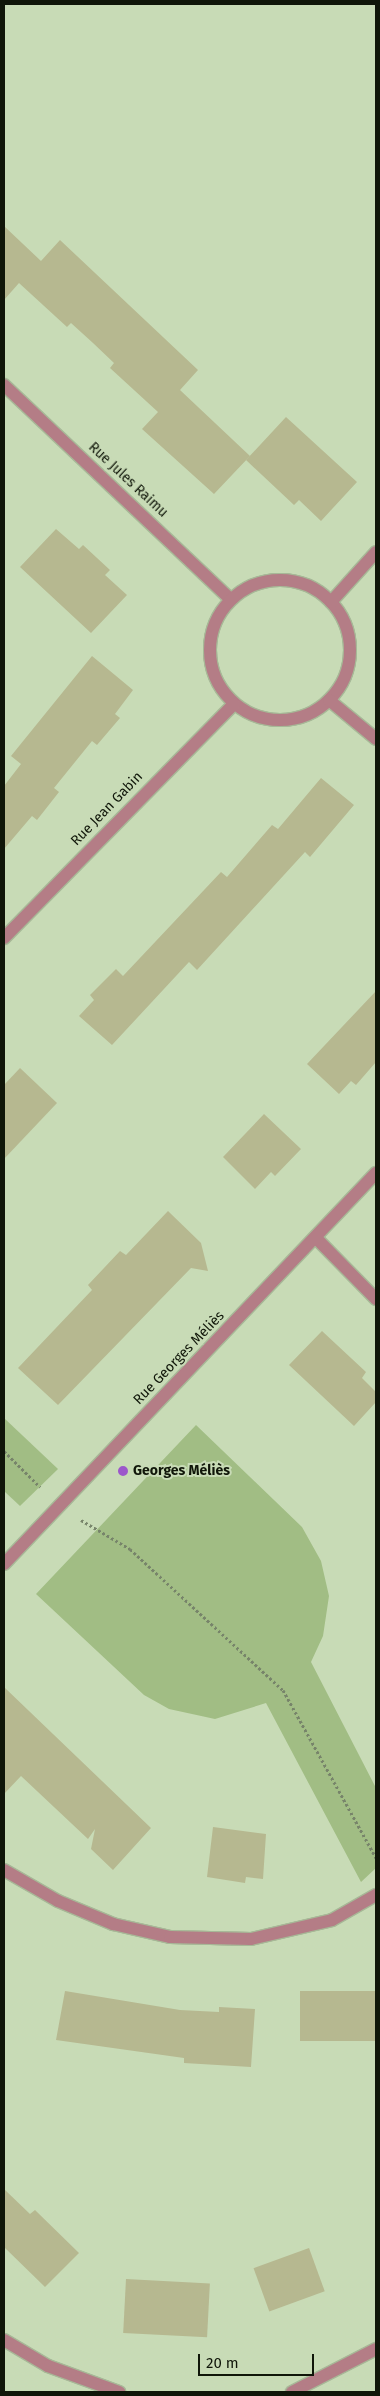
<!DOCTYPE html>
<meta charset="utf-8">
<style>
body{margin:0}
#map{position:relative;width:380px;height:2396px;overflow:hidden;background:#c8dbb6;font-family:"Fira Sans",sans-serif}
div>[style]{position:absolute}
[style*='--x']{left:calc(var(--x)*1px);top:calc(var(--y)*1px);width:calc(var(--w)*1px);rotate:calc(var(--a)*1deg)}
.green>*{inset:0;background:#a1bd84}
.building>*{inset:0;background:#b6b890;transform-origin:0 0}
.path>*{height:3px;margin-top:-1.5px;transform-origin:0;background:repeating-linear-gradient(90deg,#77846a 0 2.5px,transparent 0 5px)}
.roads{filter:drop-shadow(1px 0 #a7b897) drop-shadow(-1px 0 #a7b897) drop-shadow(0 1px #a7b897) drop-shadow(0 -1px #a7b897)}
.minor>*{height:12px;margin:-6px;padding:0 6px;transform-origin:6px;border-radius:6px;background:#b47d86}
.minor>.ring{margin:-6px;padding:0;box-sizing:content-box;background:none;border:12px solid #b47d86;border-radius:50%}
.dots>*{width:14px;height:14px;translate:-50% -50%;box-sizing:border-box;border:2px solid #c8dbb6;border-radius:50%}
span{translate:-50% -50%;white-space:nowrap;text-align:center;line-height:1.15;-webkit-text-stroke:4px #c8dbb6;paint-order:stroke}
.street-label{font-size:14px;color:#101609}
.poi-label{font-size:14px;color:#101609;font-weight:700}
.left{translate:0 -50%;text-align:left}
.frame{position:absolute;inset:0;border:5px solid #101609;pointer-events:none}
.scale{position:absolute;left:198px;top:2354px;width:116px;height:22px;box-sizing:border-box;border:2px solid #101609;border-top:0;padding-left:6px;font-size:15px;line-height:18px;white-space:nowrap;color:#101609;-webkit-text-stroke:4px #c8dbb6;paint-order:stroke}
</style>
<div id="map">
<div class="green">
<i style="clip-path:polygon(4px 1418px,58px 1469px,20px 1506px,4px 1491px)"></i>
<i style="clip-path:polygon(196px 1425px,302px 1527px,321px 1561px,329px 1596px,323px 1636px,311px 1662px,376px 1788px,376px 1868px,361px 1882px,266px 1703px,215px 1719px,169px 1709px,144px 1695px,36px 1594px)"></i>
</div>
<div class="building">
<i style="clip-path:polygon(4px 226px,41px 261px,60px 240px,198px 370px,180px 390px,250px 456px,214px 494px,142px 429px,158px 412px,110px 368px,114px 363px,93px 343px,71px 323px,67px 327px,19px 283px,4px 300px)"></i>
<i style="clip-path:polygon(286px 417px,357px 482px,321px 521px,299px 500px,294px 505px,246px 460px)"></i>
<i style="clip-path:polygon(56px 529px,79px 549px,83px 545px,110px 570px,105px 575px,127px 595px,91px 633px,20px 567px)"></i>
<i style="clip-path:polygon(92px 656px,133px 690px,115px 714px,120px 718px,97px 745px,92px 741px,54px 788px,59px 792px,37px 820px,32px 816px,4px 849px,4px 786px,21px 764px,11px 756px)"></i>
<i style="clip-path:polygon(321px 778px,354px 805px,310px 857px,305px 852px,197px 970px,189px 962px,112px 1045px,79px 1016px,94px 1000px,90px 995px,116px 969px,123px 976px,221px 872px,227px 877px,272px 825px,278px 829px)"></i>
<i style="clip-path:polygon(376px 991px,376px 1062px,356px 1085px,351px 1081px,339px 1094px,307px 1064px)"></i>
<i style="clip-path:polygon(20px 1068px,57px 1103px,4px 1159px,4px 1085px)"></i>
<i style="clip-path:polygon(264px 1114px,301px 1149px,275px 1176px,271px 1172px,255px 1189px,223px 1157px)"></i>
<i style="clip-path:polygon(168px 1211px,201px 1243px,208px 1271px,191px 1268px,58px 1405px,18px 1368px,92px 1290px,88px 1285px,120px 1251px,126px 1255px)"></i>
<i style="clip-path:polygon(322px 1331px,366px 1372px,362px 1378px,376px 1392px,376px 1402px,354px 1426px,289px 1365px)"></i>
<i style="clip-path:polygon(4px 1687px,151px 1828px,113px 1870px,91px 1849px,95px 1829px,88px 1839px,21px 1776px,4px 1794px)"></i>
<i style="clip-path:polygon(213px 1827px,266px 1834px,263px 1879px,246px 1877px,245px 1883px,207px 1877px)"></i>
<i style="clip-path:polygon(65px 1991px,180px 2010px,219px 2012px,219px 2007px,255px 2009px,251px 2067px,184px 2063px,184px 2058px,56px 2040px)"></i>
<i style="left:376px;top:1991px;width:50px;height:76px;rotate:90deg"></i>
<i style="clip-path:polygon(4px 2189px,30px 2214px,35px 2210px,79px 2253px,45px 2287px,4px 2247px)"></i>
<i style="left:309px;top:2248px;width:46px;height:59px;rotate:70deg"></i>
<i style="left:126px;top:2279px;width:84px;height:54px;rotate:3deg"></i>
</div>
<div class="path">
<i style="--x:4;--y:1451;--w:51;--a:45"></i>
<i style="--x:81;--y:1520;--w:57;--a:30.6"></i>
<i style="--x:130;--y:1549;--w:208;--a:42.7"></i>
<i style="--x:283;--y:1690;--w:192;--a:61"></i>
</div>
<div class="roads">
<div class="minor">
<i style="--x:4;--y:385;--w:311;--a:43.4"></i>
<i class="ring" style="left:210px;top:580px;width:128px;height:128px"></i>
<i style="--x:331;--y:602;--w:67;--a:-48"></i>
<i style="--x:329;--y:700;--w:61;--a:39.7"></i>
<i style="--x:4;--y:938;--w:328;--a:-45.5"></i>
<i style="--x:316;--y:1238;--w:86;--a:45.5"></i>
<i style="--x:4;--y:1564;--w:540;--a:-46.43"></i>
<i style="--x:4;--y:1870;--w:62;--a:29.9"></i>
<i style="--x:58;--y:1901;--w:60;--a:22.7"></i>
<i style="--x:113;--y:1924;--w:58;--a:12.8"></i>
<i style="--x:170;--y:1937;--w:81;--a:1.4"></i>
<i style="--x:251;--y:1939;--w:83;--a:-13.2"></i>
<i style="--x:332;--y:1920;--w:51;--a:-29.6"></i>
<i style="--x:4;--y:2340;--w:51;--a:30.6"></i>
<i style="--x:48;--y:2366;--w:76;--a:20.1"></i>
<i style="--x:292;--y:2392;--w:94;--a:-27.1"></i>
</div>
</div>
<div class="dots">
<i style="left:123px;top:1471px;background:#9c57cb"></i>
</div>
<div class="street-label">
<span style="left:128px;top:480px;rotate:43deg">Rue Jules Raimu</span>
<span style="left:107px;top:809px;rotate:-46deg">Rue Jean Gabin</span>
<span style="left:179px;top:1358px;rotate:-46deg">Rue Georges Méliès</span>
</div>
<div class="poi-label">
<span class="left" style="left:133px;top:1471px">Georges Méliès</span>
</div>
<div class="frame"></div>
<div class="scale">20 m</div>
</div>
